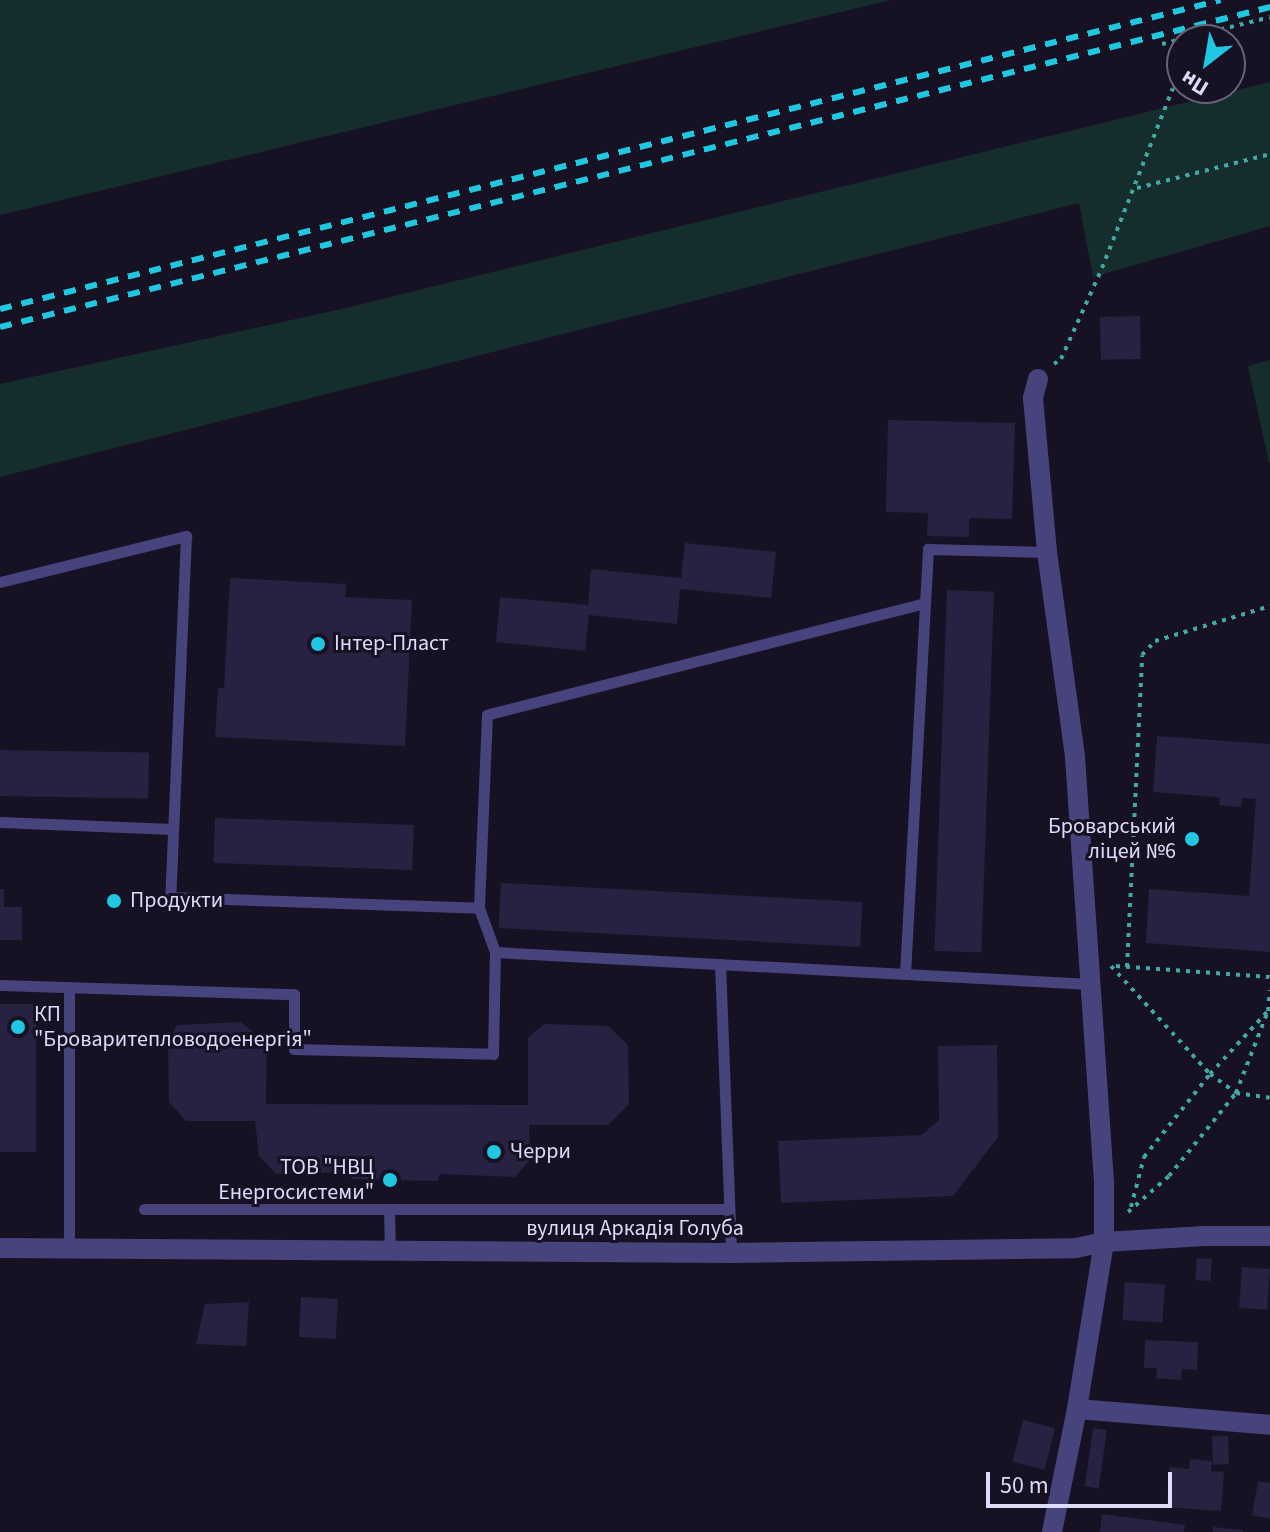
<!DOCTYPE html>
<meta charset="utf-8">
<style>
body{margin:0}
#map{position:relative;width:1270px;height:1532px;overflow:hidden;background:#161224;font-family:"Source Sans 3",sans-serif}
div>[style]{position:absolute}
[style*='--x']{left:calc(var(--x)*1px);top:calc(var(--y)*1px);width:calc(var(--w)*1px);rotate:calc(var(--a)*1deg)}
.green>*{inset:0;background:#162d2d}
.building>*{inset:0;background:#282142;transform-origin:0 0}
.path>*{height:4px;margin-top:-2px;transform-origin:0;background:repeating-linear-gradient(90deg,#40a8a5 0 4px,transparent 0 10px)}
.lane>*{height:11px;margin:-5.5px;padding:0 5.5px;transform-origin:5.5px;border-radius:5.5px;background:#47437c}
.street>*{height:20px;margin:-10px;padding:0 10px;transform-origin:10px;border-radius:10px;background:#47437c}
.rail>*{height:6px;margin-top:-3px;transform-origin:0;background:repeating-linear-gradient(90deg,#1fc8e0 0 12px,transparent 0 22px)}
.dots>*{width:22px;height:22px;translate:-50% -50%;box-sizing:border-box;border:4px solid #161224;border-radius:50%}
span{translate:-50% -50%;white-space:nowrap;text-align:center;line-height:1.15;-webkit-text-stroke:6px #161224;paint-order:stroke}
.poi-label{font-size:22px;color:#dedafa}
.left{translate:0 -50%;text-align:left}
.right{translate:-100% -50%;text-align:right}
.street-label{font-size:22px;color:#dedafa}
.north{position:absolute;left:1166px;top:24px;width:80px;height:80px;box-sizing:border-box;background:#161224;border:2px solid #66627a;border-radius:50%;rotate:211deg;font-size:22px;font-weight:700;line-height:32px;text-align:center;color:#dedafa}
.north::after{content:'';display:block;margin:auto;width:28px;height:36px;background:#1fc8e0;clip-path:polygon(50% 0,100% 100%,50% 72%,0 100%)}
.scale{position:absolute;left:986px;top:1472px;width:186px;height:36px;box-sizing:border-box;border:4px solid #dedafa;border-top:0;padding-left:10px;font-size:24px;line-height:28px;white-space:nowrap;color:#dedafa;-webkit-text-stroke:6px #161224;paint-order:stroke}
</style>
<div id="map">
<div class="green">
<i style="clip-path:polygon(0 0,890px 0,0 215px)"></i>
<i style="clip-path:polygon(1270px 82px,1270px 226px,1093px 277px,1079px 203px,0 477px,0 384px,341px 309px)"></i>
<i style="clip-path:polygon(1270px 360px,1270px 462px,1269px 463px,1248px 366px)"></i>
</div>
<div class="building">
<i style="left:1140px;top:316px;width:43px;height:40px;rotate:89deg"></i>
<i style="clip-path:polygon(888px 420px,1015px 423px,1012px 519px,969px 518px,969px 537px,927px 536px,928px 513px,886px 512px)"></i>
<i style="clip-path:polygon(685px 543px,776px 552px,771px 598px,680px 589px,677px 624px,589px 615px,585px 651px,496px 642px,500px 597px,588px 605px,591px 569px,681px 578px)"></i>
<i style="clip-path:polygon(230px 578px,346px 584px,345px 597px,412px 600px,405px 746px,215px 737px,218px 688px,224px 688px)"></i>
<i style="left:947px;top:590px;width:47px;height:361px;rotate:2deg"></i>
<i style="clip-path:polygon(1157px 736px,1270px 744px,1270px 952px,1146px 943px,1149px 889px,1249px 896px,1256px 799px,1242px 798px,1241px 807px,1219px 805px,1220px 797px,1153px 792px)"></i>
<i style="left:0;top:750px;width:149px;height:46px;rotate:1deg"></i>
<i style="left:215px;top:818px;width:199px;height:45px;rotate:2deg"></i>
<i style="left:501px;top:883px;width:362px;height:45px;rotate:3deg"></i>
<i style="clip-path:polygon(0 889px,4px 889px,4px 907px,22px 907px,22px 940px,0 940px)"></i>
<i style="left:0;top:1004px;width:36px;height:148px"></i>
<i style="clip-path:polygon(241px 1022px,267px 1043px,266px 1104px,528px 1105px,528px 1038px,544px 1024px,608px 1026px,628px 1045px,629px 1104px,608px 1125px,529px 1125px,530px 1160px,515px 1177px,440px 1174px,438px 1181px,352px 1179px,349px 1172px,276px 1174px,259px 1156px,255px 1121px,186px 1121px,169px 1102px,168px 1042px,177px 1025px)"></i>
<i style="clip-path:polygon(997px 1045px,998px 1137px,953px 1196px,781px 1203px,778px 1141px,922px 1135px,939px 1120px,938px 1046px)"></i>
<i style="left:1197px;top:1258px;width:15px;height:22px;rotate:4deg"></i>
<i style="left:1242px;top:1267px;width:28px;height:41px;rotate:4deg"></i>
<i style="left:1125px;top:1282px;width:40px;height:38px;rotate:4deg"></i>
<i style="left:301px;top:1297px;width:37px;height:40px;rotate:3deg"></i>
<i style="clip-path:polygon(249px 1302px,246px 1346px,196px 1344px,205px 1304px)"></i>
<i style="clip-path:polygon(1145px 1340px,1198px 1342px,1197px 1370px,1182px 1369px,1181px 1380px,1156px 1378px,1157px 1368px,1144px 1368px)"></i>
<i style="left:1023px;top:1420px;width:33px;height:43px;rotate:14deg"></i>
<i style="left:1093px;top:1428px;width:14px;height:59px;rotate:8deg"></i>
<i style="left:1228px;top:1436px;width:28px;height:16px;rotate:88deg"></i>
<i style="clip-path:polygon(1190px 1459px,1212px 1461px,1211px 1471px,1224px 1472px,1221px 1511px,1167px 1507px,1170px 1467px,1189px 1469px)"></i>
<i style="clip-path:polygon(1258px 1481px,1270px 1483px,1270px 1519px,1252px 1515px)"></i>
<i style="clip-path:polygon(1102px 1514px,1185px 1525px,1184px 1532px,1100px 1532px)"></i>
<i style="clip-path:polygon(1213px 1527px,1243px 1530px,1243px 1532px,1213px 1532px)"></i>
</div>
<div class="path">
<i style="--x:1179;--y:39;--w:13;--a:77"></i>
<i style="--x:1162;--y:44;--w:111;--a:-14"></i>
<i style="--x:1137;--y:188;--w:137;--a:-14.3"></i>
<i style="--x:1054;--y:364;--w:9;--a:-36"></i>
<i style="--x:1061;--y:359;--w:100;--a:-65.7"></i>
<i style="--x:1102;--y:268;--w:193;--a:-68.5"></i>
<i style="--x:1173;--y:88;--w:10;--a:-24"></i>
<i style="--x:1111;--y:966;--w:147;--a:47.5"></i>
<i style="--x:1210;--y:1074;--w:32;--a:36"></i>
<i style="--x:1236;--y:1093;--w:34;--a:8"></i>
<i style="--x:1116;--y:966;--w:154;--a:4.1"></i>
<i style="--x:1127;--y:967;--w:312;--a:-87.2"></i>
<i style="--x:1142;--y:655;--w:19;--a:-47"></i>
<i style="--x:1155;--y:641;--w:120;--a:-16.9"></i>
<i style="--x:1131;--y:1207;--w:52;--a:-75.4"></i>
<i style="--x:1144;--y:1157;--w:106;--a:-51.5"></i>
<i style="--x:1210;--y:1074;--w:86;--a:-47.4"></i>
<i style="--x:1268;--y:1011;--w:21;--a:-85"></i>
<i style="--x:1128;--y:1212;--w:55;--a:-41.3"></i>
<i style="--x:1169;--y:1176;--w:107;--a:-51.1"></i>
<i style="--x:1236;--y:1093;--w:88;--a:-68.7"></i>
</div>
<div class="lane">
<i style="--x:0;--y:582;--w:192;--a:-13.9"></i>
<i style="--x:186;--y:536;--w:361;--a:92.5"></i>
<i style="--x:170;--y:897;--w:309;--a:2"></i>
<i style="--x:925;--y:603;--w:452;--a:165.7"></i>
<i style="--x:487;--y:715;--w:193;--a:92.4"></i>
<i style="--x:479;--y:908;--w:47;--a:70"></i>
<i style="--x:495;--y:952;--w:596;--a:3.08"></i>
<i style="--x:0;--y:822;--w:172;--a:2.3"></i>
<i style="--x:720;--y:964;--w:289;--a:87.8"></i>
<i style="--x:905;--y:974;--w:426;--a:-86.9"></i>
<i style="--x:928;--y:549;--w:119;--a:1.4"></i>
<i style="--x:0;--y:985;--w:294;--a:1.8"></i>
<i style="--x:294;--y:994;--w:55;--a:90"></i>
<i style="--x:294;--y:1049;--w:199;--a:1.4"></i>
<i style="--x:493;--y:1054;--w:102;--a:-88.9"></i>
<i style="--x:144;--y:1209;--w:585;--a:0"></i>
<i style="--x:389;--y:1209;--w:43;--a:88.7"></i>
<i style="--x:69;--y:1250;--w:262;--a:-90"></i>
</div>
<div class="street">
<i style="--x:1038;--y:379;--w:20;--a:105"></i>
<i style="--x:1033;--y:398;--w:155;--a:84.8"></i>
<i style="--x:1047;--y:552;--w:207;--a:82.2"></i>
<i style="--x:1075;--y:757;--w:429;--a:86.1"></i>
<i style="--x:1104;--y:1185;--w:57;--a:90"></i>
<i style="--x:1104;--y:1242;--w:169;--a:99.2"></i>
<i style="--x:1077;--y:1409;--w:126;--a:101.5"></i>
<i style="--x:0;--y:1248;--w:731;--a:0.39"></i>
<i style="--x:731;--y:1253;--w:345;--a:-0.8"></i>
<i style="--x:1076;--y:1248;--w:29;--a:-12"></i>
<i style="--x:1104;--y:1242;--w:101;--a:-3.4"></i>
<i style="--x:1205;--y:1236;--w:65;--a:0"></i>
<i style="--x:1077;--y:1409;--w:194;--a:4.7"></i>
</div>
<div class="rail">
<i style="--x:0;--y:309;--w:1259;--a:-14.2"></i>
<i style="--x:0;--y:327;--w:1310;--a:-14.14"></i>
</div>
<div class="dots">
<i style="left:318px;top:644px;background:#1fc8e0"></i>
<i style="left:1192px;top:839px;background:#1fc8e0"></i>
<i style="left:114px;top:901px;background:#1fc8e0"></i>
<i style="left:18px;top:1027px;background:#1fc8e0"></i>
<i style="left:494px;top:1152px;background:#1fc8e0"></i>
<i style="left:390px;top:1180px;background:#1fc8e0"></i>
</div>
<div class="poi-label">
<span class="left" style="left:334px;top:644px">Інтер-Пласт</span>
<span class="right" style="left:1176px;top:839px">Броварський<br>ліцей №6</span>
<span class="left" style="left:130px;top:901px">Продукти</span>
<span class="left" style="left:34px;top:1027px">КП<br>"Броваритепловодоенергія"</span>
<span class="left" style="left:510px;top:1152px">Черри</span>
<span class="right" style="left:374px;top:1180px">ТОВ "НВЦ<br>Енергосистеми"</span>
</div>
<div class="street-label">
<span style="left:635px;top:1229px">вулиця Аркадія Голуба</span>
</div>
<div class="north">Пн</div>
<div class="scale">50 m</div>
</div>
